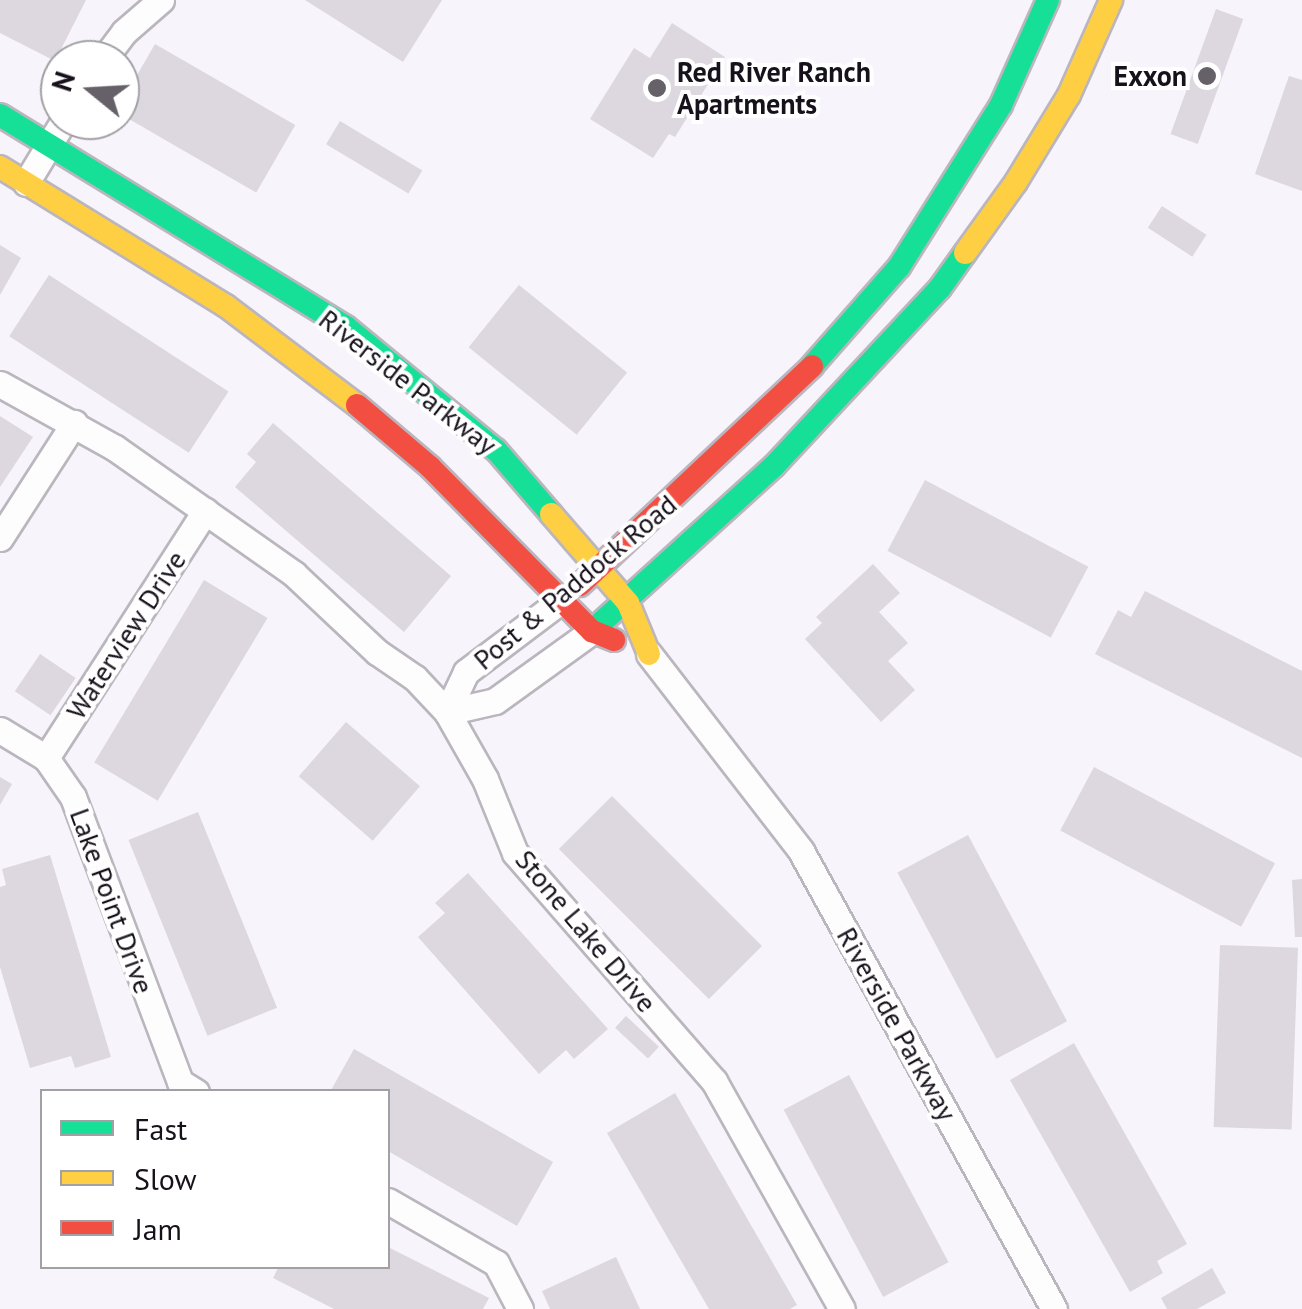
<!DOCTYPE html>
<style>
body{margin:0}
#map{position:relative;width:1302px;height:1309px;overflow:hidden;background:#f8f4fb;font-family:"PT Sans",sans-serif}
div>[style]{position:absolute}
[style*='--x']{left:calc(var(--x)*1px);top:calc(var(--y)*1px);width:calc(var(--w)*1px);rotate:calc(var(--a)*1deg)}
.building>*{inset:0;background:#ddd7e0;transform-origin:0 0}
.roads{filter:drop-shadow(2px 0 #bbb6be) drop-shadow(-2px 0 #bbb6be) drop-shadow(0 2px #bbb6be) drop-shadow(0 -2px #bbb6be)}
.street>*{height:25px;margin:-12.5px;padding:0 12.5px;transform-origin:12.5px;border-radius:12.5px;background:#fefdfe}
.fast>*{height:22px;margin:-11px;padding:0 11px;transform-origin:11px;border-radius:11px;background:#16e098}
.slow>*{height:22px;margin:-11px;padding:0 11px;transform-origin:11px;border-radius:11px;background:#ffcf43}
.jam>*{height:22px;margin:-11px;padding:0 11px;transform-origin:11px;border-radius:11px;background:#f24e42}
.dots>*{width:28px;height:28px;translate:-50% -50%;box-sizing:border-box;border:5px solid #fff;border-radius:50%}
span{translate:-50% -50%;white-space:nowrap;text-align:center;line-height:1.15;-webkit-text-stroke:8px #fff;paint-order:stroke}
.poi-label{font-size:28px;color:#17111b;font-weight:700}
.left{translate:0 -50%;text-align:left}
.right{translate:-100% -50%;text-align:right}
.street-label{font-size:28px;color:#17111b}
.legend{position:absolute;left:40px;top:1089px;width:350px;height:180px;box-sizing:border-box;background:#fff;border:2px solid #a2a0a4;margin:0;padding:12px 18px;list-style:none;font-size:30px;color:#17111b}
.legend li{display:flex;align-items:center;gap:20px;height:50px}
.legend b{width:50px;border:2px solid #a2a0a4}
.north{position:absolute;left:40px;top:40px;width:100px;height:100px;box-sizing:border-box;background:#fff;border:2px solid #a2a0a4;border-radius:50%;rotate:288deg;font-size:28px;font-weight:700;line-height:40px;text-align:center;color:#17111b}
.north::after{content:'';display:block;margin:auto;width:35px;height:45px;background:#666069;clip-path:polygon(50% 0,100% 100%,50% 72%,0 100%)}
</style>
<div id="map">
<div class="building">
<i style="clip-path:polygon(0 0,86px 0,55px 61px,0 33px)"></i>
<i style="clip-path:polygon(305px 0,442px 0,403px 62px)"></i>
<i style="left:1216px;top:9px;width:29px;height:133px;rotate:20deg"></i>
<i style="clip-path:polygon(672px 23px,725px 57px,675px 137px,669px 134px,653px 158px,590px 119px,634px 48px,650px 58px)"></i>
<i style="left:155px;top:44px;width:162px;height:78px;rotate:30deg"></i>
<i style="clip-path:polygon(1289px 76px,1302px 80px,1302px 191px,1255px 174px)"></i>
<i style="left:340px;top:121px;width:96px;height:27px;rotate:31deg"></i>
<i style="left:1162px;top:206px;width:53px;height:26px;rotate:33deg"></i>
<i style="clip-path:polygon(0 245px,21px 258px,0 295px)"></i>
<i style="left:49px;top:275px;width:214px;height:73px;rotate:33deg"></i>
<i style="left:519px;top:285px;width:139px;height:80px;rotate:39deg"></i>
<i style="clip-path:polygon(0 416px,33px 437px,0 487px)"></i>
<i style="clip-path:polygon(273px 423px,451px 576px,404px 632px,235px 487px,256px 462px,247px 454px)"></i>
<i style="left:925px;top:480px;width:185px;height:80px;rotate:28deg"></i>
<i style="clip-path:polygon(873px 564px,900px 593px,879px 612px,908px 643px,888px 661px,915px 690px,881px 722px,805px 639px,822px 623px,816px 617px)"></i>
<i style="left:204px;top:580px;width:74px;height:213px;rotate:31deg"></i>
<i style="clip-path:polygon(1145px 591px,1302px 671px,1302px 758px,1095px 654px,1118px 610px,1131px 617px)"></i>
<i style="left:40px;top:654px;width:43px;height:45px;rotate:34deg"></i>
<i style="left:346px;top:722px;width:98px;height:72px;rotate:41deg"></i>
<i style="left:1094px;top:767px;width:205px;height:72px;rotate:28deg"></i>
<i style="clip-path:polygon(0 777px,12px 784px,0 805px)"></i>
<i style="left:612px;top:796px;width:212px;height:75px;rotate:45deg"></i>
<i style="left:198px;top:812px;width:211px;height:75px;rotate:68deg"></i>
<i style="left:968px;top:835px;width:211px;height:80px;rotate:62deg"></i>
<i style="clip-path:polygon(50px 855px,111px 1057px,75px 1068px,71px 1056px,30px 1068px,0 967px,0 887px,6px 885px,2px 869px)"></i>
<i style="clip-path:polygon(468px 873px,608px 1029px,574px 1059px,566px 1050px,539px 1074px,418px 937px,445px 913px,435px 903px)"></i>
<i style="clip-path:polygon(1302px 879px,1302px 937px,1295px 937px,1292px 880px)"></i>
<i style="left:1220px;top:945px;width:78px;height:182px;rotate:2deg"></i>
<i style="left:626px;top:1016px;width:45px;height:16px;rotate:43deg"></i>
<i style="clip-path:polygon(1074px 1043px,1187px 1244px,1157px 1261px,1163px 1273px,1130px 1292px,1010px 1080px)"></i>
<i style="clip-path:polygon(354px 1049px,553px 1162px,517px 1226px,388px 1151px,388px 1092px,330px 1092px)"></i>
<i style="left:849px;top:1075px;width:212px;height:74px;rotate:62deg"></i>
<i style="clip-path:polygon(675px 1093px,797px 1305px,790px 1309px,709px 1309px,607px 1133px)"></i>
<i style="clip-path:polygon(388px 1247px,489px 1298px,483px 1309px,334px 1309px,273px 1278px,279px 1266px,388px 1266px)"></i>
<i style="clip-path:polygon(616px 1257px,640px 1309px,550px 1309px,542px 1291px)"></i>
<i style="clip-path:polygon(1212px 1268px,1226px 1293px,1197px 1309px,1167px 1309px,1161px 1298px)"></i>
</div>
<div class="roads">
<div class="street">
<i style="--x:103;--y:60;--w:35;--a:-53"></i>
<i style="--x:124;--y:32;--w:49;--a:-40.9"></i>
<i style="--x:26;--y:183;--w:74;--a:-58.9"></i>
<i style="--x:0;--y:384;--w:132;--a:29.1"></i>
<i style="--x:115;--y:448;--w:219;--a:35.1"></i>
<i style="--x:294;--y:574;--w:114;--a:43.2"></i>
<i style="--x:377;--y:652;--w:46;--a:34.4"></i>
<i style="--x:415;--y:678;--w:47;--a:46.7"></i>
<i style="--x:447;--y:712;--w:77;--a:60.4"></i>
<i style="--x:485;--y:779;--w:80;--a:67.9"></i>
<i style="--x:515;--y:853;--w:303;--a:48.9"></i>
<i style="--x:714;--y:1081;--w:261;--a:60.7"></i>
<i style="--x:0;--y:538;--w:137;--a:-57.2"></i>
<i style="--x:649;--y:654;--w:249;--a:52.3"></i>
<i style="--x:801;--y:851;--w:523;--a:61.08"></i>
<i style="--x:447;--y:712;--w:49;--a:-12.9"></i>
<i style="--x:495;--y:701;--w:120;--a:-35.8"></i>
<i style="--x:447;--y:712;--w:44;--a:-64.6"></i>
<i style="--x:466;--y:672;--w:121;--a:-37"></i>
<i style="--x:0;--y:730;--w:54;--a:31.3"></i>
<i style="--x:46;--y:758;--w:47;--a:55.3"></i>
<i style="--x:73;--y:797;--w:304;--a:69.4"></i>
<i style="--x:180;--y:1082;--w:19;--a:32"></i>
<i style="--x:46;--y:758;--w:294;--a:-57.2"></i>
<i style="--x:388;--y:1201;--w:125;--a:29.9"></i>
<i style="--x:496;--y:1263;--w:52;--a:62.4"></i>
</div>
<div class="fast">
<i style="--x:0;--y:115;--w:406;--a:31.5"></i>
<i style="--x:346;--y:327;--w:194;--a:39.4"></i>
<i style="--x:496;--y:450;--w:84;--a:49.3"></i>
<i style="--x:812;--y:366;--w:132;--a:-48.7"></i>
<i style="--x:899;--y:267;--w:191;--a:-57.8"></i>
<i style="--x:1001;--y:105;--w:115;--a:-65.9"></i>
<i style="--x:592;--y:631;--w:246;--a:-42.2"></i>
<i style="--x:774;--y:466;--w:243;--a:-47"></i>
<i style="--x:940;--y:288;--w:43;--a:-54.5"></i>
</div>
<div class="slow">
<i style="--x:0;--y:167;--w:265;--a:31.6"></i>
<i style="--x:226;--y:306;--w:164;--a:37.1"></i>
<i style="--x:965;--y:253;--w:87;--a:-54.3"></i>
<i style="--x:1016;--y:182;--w:102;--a:-58.7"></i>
<i style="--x:1069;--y:95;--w:104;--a:-66.1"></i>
<i style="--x:551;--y:514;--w:118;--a:49.1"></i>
<i style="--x:628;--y:603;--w:55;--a:67.6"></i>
</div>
<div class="jam">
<i style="--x:357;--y:405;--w:96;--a:40.3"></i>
<i style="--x:430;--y:467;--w:231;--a:45.4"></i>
<i style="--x:592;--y:631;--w:24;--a:22"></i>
<i style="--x:580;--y:585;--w:319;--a:-43.3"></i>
</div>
</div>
<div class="dots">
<i style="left:1207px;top:76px;background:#666069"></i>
<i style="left:657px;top:88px;background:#666069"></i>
</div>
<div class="poi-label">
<span class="left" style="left:677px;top:88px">Red River Ranch<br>Apartments</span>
<span class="right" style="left:1187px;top:76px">Exxon</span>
</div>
<div class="street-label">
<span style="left:408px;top:382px;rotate:38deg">Riverside Parkway</span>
<span style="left:575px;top:582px;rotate:-40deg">Post &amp; Paddock Road</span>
<span style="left:126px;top:635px;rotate:-57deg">Waterview Drive</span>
<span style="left:112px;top:901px;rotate:70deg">Lake Point Drive</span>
<span style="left:586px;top:931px;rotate:50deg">Stone Lake Drive</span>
<span style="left:897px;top:1024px;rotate:61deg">Riverside Parkway</span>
</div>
<ul class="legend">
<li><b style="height:12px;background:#16e098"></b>Fast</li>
<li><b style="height:12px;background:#ffcf43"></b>Slow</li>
<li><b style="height:12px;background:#f24e42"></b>Jam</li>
</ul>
<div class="north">N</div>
</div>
